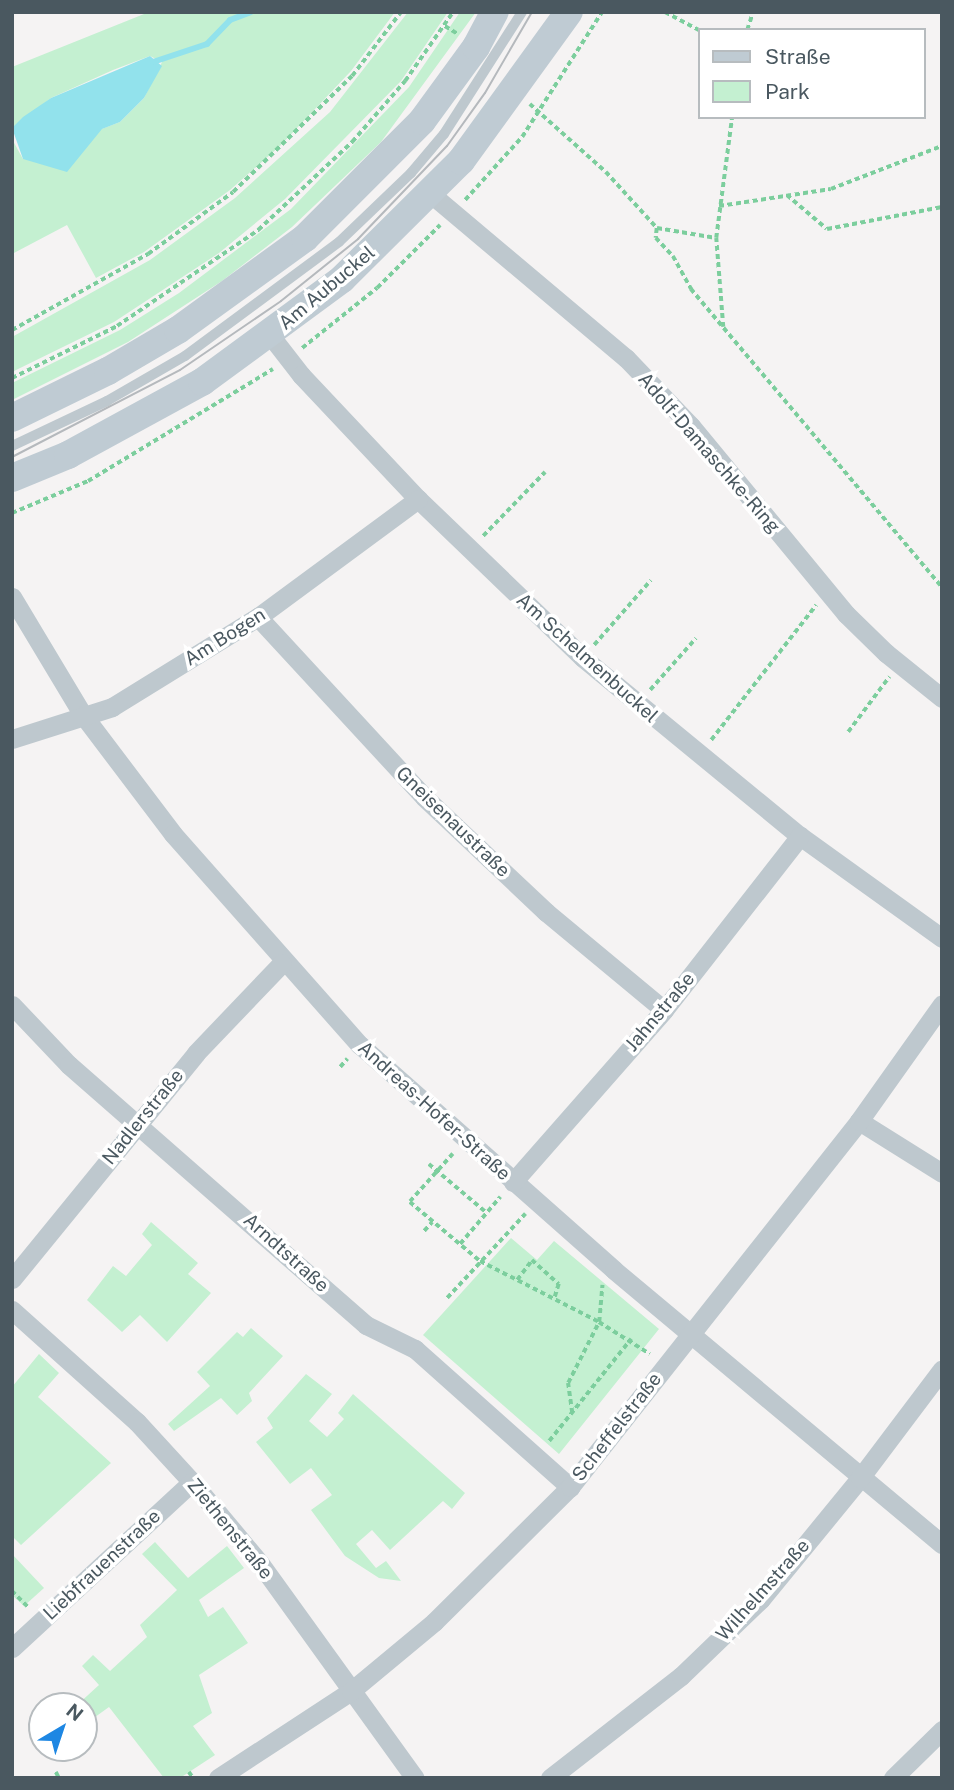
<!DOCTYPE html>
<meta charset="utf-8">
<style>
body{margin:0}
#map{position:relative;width:954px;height:1790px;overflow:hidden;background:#f5f3f3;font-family:"Public Sans",sans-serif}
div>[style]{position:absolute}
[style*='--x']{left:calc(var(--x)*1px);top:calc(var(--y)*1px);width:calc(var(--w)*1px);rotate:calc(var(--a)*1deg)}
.green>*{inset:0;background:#c4f0d1}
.water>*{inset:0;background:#92e2ec}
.stream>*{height:6px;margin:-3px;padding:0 3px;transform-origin:3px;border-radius:3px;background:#92e2ec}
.path>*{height:3.5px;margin-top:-1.75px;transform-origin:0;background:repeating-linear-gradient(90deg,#7cce9d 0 5px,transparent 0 8.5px)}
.service>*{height:10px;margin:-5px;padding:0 5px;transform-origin:5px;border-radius:5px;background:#bec8ce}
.minor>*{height:19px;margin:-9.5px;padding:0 9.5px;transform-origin:9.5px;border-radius:9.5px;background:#bec8ce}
.secondary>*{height:28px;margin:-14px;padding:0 14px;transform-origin:14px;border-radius:14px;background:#bfcbd3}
.tram>*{height:2px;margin:-1px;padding:0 1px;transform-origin:1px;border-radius:1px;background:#b5b9bd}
span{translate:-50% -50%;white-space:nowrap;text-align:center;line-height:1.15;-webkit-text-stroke:7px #fff;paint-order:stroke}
.street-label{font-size:19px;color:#4a5860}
.frame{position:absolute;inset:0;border:14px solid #4a5860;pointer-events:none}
.legend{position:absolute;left:698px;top:28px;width:228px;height:91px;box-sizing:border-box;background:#fff;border:2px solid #b7bcbf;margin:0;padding:9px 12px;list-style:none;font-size:21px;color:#4a5860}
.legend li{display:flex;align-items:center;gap:14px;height:35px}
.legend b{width:35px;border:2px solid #b7bcbf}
.north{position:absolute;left:28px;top:1692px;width:70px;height:70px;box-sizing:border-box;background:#fff;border:2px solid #b7bcbf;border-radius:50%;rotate:39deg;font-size:19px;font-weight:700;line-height:28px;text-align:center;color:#4a5860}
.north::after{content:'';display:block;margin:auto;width:24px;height:32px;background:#1e87e3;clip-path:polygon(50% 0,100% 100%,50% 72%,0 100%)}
</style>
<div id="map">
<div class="green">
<i style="clip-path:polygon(149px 12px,395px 12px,351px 71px,280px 146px,230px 190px,144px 252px,96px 278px,67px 225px,12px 254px,12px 139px,23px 159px,120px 122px,144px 98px,162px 62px,150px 56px,113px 70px,51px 98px,12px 128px,12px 67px)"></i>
<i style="clip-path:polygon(408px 12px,448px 12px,401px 81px,285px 199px,219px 253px,114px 322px,12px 372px,12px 337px,150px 260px,235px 198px,330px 112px)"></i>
<i style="clip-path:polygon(460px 12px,476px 12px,381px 142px,292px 227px,222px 281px,128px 342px,12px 400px,12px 383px,120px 330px,179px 293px,291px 209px,409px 87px)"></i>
<i style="clip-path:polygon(151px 1222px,198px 1263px,188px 1274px,211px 1293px,167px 1342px,140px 1315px,122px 1332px,87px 1300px,113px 1266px,126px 1276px,152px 1245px,142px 1234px)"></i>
<i style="clip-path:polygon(511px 1238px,537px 1260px,554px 1241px,659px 1329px,559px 1454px,423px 1335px)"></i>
<i style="clip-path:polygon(251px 1328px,283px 1356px,249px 1393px,252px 1401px,237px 1415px,221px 1398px,174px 1431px,168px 1424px,210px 1386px,197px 1372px,237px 1332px,243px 1337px)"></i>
<i style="clip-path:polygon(39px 1354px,59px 1373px,38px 1397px,111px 1463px,21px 1545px,12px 1536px,12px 1387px)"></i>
<i style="clip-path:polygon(306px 1374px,332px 1394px,309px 1421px,327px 1437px,344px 1419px,338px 1413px,353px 1394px,465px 1493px,452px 1509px,443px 1501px,390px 1550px,372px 1530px,356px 1544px,376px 1568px,386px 1561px,401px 1581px,379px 1578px,345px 1556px,311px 1510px,332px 1495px,311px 1468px,290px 1484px,256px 1442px,273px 1428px,267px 1418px)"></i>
<i style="clip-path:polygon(155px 1542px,188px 1578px,227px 1546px,244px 1568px,199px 1600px,208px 1617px,223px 1607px,248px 1643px,199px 1675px,212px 1713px,193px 1726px,215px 1755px,180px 1778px,164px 1778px,109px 1707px,84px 1725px,84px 1706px,76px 1706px,99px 1685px,82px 1666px,93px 1655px,110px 1671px,147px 1637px,140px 1625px,177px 1590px,142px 1554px)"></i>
<i style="clip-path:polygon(12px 1554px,44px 1588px,24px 1606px,12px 1595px)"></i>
</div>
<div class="water">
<i style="clip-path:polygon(150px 56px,162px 66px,144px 98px,120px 122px,102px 129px,67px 172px,23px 159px,12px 128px,23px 117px,51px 98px)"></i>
</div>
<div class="stream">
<i style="--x:153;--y:62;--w:57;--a:-18.4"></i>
<i style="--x:207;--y:44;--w:33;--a:-46"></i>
<i style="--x:230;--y:20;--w:22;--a:-21"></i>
</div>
<div class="path">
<i style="--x:665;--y:12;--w:40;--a:28"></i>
<i style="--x:445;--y:26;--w:15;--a:32"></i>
<i style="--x:747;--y:30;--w:19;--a:-72"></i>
<i style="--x:530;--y:104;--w:102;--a:41.8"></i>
<i style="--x:606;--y:172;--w:76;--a:47.7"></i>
<i style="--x:657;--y:228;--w:10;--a:96"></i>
<i style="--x:656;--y:238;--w:25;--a:47"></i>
<i style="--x:673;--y:256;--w:38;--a:61"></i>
<i style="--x:691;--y:289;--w:390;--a:49.9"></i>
<i style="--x:787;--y:195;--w:52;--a:40.4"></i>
<i style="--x:827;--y:229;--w:117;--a:-10.8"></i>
<i style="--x:465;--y:200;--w:85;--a:-47.9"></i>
<i style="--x:522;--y:137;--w:148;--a:-57.4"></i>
<i style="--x:719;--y:206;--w:113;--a:-8.6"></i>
<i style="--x:831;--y:189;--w:119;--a:-21.2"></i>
<i style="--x:657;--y:228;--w:60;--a:9.6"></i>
<i style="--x:723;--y:327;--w:89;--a:-94.5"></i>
<i style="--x:716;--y:238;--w:122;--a:-82.5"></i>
<i style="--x:12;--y:330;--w:156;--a:-29.2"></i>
<i style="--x:148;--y:254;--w:105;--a:-36.1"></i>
<i style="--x:233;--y:192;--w:166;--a:-44.3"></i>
<i style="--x:352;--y:76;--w:81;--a:-52.6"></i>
<i style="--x:302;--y:348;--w:96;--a:-38.7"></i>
<i style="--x:377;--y:288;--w:89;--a:-45"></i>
<i style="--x:12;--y:378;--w:117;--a:-26.3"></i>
<i style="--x:117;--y:326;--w:171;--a:-34.2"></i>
<i style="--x:258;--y:230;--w:129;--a:-43.1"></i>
<i style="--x:352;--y:142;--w:81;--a:-49"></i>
<i style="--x:405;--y:81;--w:84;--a:-55.2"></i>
<i style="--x:12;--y:513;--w:82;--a:-22.8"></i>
<i style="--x:88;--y:481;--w:216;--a:-31.2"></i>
<i style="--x:483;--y:536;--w:89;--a:-45.9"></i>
<i style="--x:594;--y:645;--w:86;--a:-48.8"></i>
<i style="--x:650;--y:690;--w:69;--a:-48.5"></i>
<i style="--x:848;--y:732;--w:69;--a:-53.3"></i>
<i style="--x:711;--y:740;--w:171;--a:-52.1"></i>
<i style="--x:340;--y:1067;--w:11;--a:-49"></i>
<i style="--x:453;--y:1154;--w:64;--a:131.9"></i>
<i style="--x:410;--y:1202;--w:92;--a:40.1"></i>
<i style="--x:480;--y:1261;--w:134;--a:27.1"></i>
<i style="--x:599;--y:1322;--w:60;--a:32.1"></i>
<i style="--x:429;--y:1164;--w:76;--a:40.2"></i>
<i style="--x:424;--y:1231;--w:12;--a:-48"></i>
<i style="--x:460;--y:1244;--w:62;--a:-49.6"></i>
<i style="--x:517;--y:1280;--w:25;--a:-53"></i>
<i style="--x:532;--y:1260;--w:36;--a:42"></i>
<i style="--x:559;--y:1284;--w:17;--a:107"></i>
<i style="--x:447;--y:1298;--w:115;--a:-47.1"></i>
<i style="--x:572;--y:1413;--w:30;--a:-98"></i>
<i style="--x:568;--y:1383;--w:68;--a:-63.1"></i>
<i style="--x:599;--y:1322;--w:37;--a:-85"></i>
<i style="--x:549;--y:1441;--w:131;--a:-51.2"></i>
<i style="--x:12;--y:1591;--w:23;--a:45"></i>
<i style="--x:56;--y:1772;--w:7;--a:63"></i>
<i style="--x:189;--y:1772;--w:7;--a:56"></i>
</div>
<div class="service">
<i style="--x:12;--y:446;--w:105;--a:-25.3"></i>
<i style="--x:107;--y:401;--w:90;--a:-30"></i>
<i style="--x:185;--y:356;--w:192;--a:-36.5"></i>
<i style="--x:339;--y:242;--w:100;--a:-43.8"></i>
<i style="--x:411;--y:173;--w:51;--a:-49.8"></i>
<i style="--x:444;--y:134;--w:145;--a:-57.4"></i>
</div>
<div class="minor">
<i style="--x:431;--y:194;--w:255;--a:40.1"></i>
<i style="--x:626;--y:358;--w:94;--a:46.3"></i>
<i style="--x:691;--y:426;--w:244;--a:50.5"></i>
<i style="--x:846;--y:614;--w:56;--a:44.3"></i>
<i style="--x:886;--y:653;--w:72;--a:38.8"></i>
<i style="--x:270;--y:335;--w:51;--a:52.2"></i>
<i style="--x:301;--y:375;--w:170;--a:46.7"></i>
<i style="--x:418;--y:499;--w:229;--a:43.9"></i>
<i style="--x:583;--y:658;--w:281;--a:39.4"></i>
<i style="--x:800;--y:836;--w:175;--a:35.7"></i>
<i style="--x:12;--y:597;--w:138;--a:59"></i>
<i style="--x:83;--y:715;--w:149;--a:52.9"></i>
<i style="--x:173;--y:834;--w:282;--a:48.5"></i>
<i style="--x:360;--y:1045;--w:339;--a:41.5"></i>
<i style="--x:614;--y:1270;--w:427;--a:39.9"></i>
<i style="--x:258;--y:617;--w:245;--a:47.3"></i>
<i style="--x:424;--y:797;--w:168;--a:43.3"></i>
<i style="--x:546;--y:912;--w:153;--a:39.7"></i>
<i style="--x:12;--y:739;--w:105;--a:-17.7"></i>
<i style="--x:112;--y:707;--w:172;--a:-31.7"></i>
<i style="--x:258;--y:617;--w:199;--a:-36.4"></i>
<i style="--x:12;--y:1005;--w:83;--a:46.5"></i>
<i style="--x:69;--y:1065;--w:395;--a:41.2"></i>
<i style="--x:366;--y:1325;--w:55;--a:26.1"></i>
<i style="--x:415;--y:1349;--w:208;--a:41.7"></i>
<i style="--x:859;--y:1121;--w:98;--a:32.1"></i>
<i style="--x:513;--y:1182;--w:229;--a:-48.7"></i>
<i style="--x:664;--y:1010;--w:221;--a:-52"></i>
<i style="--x:12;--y:1279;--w:291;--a:-50.8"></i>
<i style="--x:196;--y:1053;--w:124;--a:-46.3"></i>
<i style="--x:12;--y:1310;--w:168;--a:41.9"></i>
<i style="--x:137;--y:1422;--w:81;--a:47.5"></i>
<i style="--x:192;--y:1482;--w:104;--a:50.1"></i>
<i style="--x:259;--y:1562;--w:266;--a:54.2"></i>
<i style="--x:12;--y:1648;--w:245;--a:-42.7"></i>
<i style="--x:218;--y:1778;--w:159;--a:-33.2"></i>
<i style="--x:351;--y:1691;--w:108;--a:-39.7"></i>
<i style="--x:434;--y:1622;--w:192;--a:-44.8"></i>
<i style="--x:570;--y:1487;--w:466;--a:-51.7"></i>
<i style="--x:859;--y:1121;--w:143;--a:-54.6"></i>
<i style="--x:550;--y:1778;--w:166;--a:-37.9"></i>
<i style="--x:681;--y:1676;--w:111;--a:-43.9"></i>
<i style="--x:761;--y:1599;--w:156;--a:-50.7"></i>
<i style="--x:860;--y:1478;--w:136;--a:-53"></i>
<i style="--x:893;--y:1778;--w:69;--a:-44.4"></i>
</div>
<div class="secondary">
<i style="--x:12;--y:418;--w:107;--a:-26.1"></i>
<i style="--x:108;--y:371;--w:81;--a:-30.4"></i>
<i style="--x:178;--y:330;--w:157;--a:-35.9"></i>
<i style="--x:305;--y:238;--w:165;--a:-45"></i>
<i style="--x:422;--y:121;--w:92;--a:-53.9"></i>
<i style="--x:476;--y:47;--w:40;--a:-62"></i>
<i style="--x:12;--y:478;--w:61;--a:-22.3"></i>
<i style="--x:68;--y:455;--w:153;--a:-28.6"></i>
<i style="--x:202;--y:382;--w:174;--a:-36.3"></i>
<i style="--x:342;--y:279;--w:168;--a:-44.8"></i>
<i style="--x:461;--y:161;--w:184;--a:-54.1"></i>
</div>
<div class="tram">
<i style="--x:12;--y:457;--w:189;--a:-27.4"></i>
<i style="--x:180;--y:370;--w:122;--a:-34.3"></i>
<i style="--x:281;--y:301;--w:99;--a:-38.8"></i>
<i style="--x:358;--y:239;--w:129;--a:-46.3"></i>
<i style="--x:447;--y:146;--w:65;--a:-54.4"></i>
<i style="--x:485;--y:93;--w:94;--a:-59.9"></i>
</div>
<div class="street-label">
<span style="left:327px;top:288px;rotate:-40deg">Am Aubuckel</span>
<span style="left:709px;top:453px;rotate:49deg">Adolf-Damaschke-Ring</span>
<span style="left:225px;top:637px;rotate:-32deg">Am Bogen</span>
<span style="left:587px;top:658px;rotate:42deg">Am Schelmenbuckel</span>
<span style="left:453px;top:822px;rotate:44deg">Gneisenaustraße</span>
<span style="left:660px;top:1012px;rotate:-50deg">Jahnstraße</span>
<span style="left:434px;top:1111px;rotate:42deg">Andreas-Hofer-Straße</span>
<span style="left:143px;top:1117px;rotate:-51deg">Nadlerstraße</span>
<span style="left:286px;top:1253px;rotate:42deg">Arndtstraße</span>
<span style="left:617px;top:1427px;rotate:-52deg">Scheffelstraße</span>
<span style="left:230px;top:1529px;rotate:51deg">Ziethenstraße</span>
<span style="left:102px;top:1565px;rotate:-43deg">Liebfrauenstraße</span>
<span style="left:763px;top:1590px;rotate:-48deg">Wilhelmstraße</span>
</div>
<div class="frame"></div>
<ul class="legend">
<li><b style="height:9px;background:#bfcbd3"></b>Straße</li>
<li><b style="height:19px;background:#c4f0d1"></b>Park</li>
</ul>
<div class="north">N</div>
</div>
